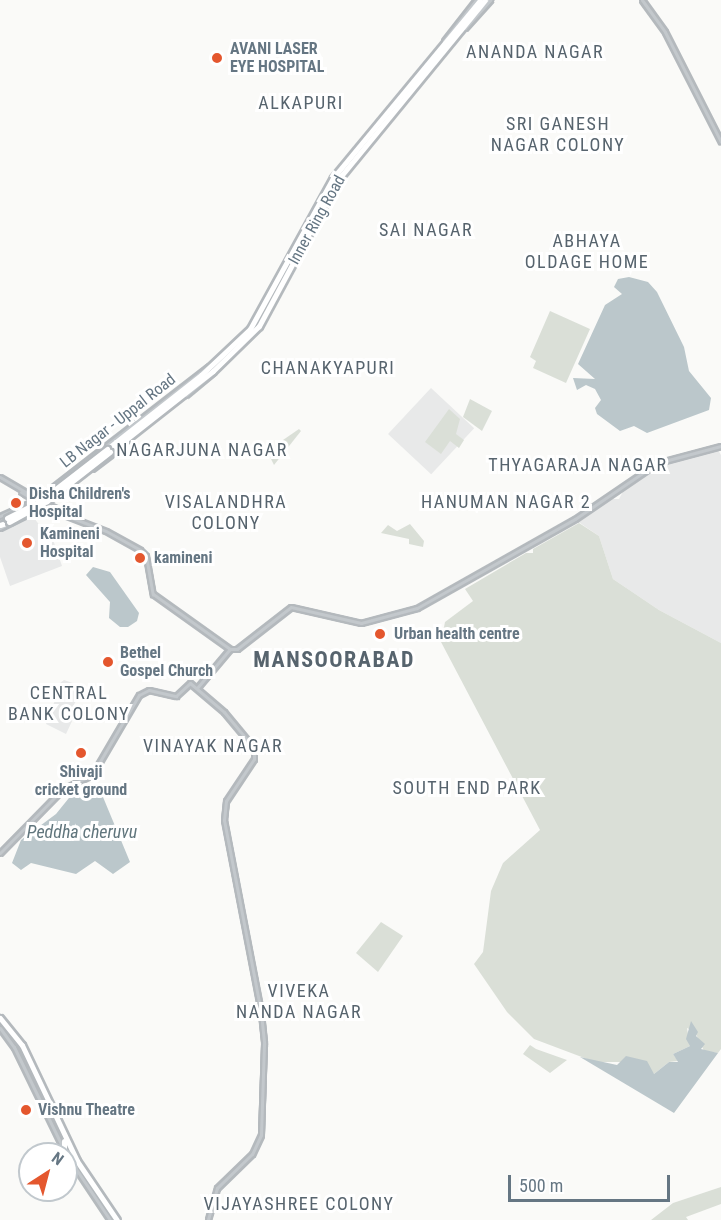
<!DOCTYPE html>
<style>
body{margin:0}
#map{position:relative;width:721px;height:1220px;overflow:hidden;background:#fafaf8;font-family:"Roboto Condensed",sans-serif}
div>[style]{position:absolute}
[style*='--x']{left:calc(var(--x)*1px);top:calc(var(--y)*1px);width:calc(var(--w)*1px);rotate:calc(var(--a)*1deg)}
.built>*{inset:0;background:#e8e9e9;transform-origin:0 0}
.green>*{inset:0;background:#dadfd7}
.water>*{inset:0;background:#bbc7cb}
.roads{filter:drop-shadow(2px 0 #b4b9bd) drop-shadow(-2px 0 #b4b9bd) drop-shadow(0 2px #b4b9bd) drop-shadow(0 -2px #b4b9bd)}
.tertiary>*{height:3px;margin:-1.5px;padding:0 1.5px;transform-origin:1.5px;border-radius:1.5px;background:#c3c8cc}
.trunk>*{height:5px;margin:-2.5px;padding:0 2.5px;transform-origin:2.5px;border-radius:2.5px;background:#fff}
.bridges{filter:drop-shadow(2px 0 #b4b9bd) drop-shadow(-2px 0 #b4b9bd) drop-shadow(0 2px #b4b9bd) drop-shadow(0 -2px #b4b9bd)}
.trunk-bridge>*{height:5px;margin:-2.5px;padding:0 2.5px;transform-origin:2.5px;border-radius:2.5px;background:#fff}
.dots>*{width:16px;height:16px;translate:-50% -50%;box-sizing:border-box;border:3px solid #fff;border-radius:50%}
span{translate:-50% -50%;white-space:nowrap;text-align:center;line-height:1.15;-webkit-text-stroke:6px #fff;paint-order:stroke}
.poi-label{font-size:16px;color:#657683;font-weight:700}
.left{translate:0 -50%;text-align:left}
.street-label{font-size:16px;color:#657683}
.neighbourhood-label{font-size:18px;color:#57646e;letter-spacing:1.5px}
.water-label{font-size:18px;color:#60757c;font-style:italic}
.district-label{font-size:22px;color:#57646e;font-weight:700;letter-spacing:1.5px}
.north{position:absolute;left:18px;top:1142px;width:60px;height:60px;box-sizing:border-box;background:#fff;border:2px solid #c1c8cd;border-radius:50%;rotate:36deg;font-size:16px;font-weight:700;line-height:24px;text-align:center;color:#657683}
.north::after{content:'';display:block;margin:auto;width:21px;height:27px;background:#e4572e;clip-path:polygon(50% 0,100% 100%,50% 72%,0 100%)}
.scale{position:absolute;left:508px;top:1175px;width:162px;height:27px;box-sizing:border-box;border:3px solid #657683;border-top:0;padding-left:8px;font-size:18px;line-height:21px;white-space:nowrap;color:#657683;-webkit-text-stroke:4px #fff;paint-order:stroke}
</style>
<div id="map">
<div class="built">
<i style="left:431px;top:388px;width:59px;height:63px;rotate:43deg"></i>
<i style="clip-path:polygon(718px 450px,721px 455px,721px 643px,659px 610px,613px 579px,599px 536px,577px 521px,608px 499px,619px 499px,626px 486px,659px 464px)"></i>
<i style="clip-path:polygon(32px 515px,40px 526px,48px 525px,62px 566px,10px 586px,0 557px,0 529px)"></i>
<i style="clip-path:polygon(64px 680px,84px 687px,68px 715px,73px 719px,66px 734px,46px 724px,57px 695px,51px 690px)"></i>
</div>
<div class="green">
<i style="clip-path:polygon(550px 311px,590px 329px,566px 383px,533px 368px,536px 361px,530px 357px)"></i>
<i style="clip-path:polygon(470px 399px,492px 411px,482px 431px,463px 417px)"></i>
<i style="clip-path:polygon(449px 409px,460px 419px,456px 434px,464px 440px,459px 448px,450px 441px,441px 454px,425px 442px)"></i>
<i style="clip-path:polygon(299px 429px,301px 431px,274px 465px,267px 451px)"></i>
<i style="clip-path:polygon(579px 523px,599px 536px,613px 579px,659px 610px,721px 643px,721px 1049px,718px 1053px,704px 1051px,695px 1032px,687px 1028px,690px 1046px,673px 1054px,678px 1061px,669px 1062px,654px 1074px,623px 1062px,595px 1062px,534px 1039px,507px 1012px,474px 964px,483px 952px,491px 891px,503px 863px,540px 830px,441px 642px,445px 622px,473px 601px,465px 589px,526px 553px,533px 553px,533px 549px)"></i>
<i style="clip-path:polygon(410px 524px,424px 541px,423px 547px,409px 544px,409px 539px,381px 533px,388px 525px,397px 531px)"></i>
<i style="clip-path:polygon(381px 922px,403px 936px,378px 972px,356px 953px)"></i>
<i style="clip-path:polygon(530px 1045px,536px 1049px,567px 1060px,550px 1073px,523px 1054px)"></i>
<i style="clip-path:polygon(721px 1187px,721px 1204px,686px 1217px,688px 1220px,651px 1220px,673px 1203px)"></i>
</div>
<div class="water">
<i style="clip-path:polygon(629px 277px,648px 282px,657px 292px,684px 347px,689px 371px,711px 398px,709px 410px,647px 433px,634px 426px,620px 431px,597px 414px,595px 408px,601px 400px,595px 389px,586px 385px,577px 390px,573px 378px,595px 379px,578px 364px,605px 305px,622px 294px,614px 287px,618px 279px)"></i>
<i style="clip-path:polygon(93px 567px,110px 572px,139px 613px,137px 621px,128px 627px,120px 627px,109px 618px,110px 602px,86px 575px)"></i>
<i style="clip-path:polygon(98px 785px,130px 862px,113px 874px,95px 861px,76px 874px,31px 863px,21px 870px,12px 863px,21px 840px,56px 814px,77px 788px)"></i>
<i style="clip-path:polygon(691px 1021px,698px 1032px,696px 1036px,705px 1044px,701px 1049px,718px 1053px,674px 1113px,580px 1057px,617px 1065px,626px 1056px,647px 1061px,654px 1074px,669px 1062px,678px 1062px,673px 1054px,690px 1046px,686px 1039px)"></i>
</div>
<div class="roads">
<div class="tertiary">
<i style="--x:642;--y:0;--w:39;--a:54"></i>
<i style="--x:665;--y:32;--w:123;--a:63"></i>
<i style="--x:465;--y:28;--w:38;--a:-48"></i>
<i style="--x:444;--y:41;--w:52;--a:-52"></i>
<i style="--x:186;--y:395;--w:35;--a:-40"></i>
<i style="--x:92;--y:469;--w:38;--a:-37"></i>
<i style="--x:0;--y:477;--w:42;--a:30.3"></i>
<i style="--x:21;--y:492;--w:16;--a:30"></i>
<i style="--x:40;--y:497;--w:214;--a:-37.8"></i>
<i style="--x:45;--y:503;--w:23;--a:25"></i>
<i style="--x:44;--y:507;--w:66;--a:21.2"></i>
<i style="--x:106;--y:531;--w:39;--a:29"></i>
<i style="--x:140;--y:550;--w:8;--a:45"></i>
<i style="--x:146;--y:556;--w:39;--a:80"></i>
<i style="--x:153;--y:594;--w:95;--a:35.5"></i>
<i style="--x:0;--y:516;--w:37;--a:-24"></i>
<i style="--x:0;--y:528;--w:45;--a:-26.6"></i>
<i style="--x:230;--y:649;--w:7;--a:0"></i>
<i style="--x:237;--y:649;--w:68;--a:-37.9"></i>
<i style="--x:291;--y:607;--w:72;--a:12.9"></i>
<i style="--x:361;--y:623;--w:58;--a:-15"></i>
<i style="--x:417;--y:608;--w:181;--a:-29.4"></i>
<i style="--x:575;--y:519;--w:99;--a:-34.3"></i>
<i style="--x:657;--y:463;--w:66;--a:-14.9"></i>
<i style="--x:197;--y:688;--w:51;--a:-49.8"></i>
<i style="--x:0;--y:853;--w:90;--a:-45.5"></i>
<i style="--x:63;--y:789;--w:32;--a:-26"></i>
<i style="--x:92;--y:775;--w:93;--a:-59.6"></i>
<i style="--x:139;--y:695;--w:11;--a:-27"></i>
<i style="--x:149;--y:690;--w:28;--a:13"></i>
<i style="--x:176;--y:696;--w:19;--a:-43"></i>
<i style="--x:190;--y:683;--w:45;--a:40.5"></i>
<i style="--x:224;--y:712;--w:47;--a:50.2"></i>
<i style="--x:254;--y:748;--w:11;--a:90"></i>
<i style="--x:254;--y:759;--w:50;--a:123.7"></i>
<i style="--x:226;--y:801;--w:19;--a:96"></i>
<i style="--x:224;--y:820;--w:197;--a:79.1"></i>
<i style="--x:261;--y:1013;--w:31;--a:84"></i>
<i style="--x:264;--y:1044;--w:91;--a:91.9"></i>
<i style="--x:261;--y:1135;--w:21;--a:115"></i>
<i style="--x:252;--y:1154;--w:49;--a:135.8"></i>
<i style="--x:217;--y:1188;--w:33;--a:106"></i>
<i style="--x:0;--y:1028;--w:24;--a:54"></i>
<i style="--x:14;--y:1047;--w:119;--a:64.1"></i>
<i style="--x:66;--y:1154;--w:79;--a:56.3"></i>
</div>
<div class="trunk">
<i style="--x:107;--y:449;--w:120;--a:-38.2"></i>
<i style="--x:201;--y:375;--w:67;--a:-43.2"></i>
<i style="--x:250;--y:329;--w:172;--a:-61.2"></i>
<i style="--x:333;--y:178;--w:231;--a:-50.4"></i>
<i style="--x:110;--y:452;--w:131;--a:-38.2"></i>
<i style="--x:213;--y:371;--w:64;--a:-44.4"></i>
<i style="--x:259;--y:326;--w:165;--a:-61.7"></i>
<i style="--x:337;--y:181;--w:234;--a:-50.7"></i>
<i style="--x:0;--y:525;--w:9;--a:-18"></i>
<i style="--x:0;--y:1018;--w:35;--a:51"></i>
<i style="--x:22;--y:1045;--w:128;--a:64.6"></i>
<i style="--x:77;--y:1161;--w:71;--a:55.9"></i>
<i style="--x:64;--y:1151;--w:10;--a:-90"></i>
</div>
</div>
<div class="bridges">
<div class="trunk-bridge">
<i style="--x:7;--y:518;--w:37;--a:-27"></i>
<i style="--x:40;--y:501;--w:85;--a:-37.8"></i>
<i style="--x:9;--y:522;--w:43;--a:-28.9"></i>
<i style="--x:47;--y:501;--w:80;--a:-37.9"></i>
</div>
</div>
<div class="dots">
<i style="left:217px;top:58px;background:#e4572e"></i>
<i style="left:16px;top:503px;background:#e4572e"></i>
<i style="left:27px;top:543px;background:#e4572e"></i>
<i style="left:140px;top:558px;background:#e4572e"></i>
<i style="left:380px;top:634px;background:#e4572e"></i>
<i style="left:108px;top:662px;background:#e4572e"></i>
<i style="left:81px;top:753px;background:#e4572e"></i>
<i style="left:26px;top:1110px;background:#e4572e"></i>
</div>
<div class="poi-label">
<span class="left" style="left:230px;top:58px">AVANI LASER<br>EYE HOSPITAL</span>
<span class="left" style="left:29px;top:503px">Disha Children's<br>Hospital</span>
<span class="left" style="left:40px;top:543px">Kamineni<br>Hospital</span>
<span class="left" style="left:154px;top:558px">kamineni</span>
<span class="left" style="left:394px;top:634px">Urban health centre</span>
<span class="left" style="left:120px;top:662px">Bethel<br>Gospel Church</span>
<span style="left:81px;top:781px">Shivaji<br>cricket ground</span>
<span class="left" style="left:38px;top:1110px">Vishnu Theatre</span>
</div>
<div class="street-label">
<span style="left:317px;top:220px;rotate:-61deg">Inner Ring Road</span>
<span style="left:118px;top:421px;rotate:-38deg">LB Nagar - Uppal Road</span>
</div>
<div class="neighbourhood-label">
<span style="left:535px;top:52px">ANANDA NAGAR</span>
<span style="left:301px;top:103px">ALKAPURI</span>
<span style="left:558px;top:135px">SRI GANESH<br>NAGAR COLONY</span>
<span style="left:426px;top:230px">SAI NAGAR</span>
<span style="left:587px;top:252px">ABHAYA<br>OLDAGE HOME</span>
<span style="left:328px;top:368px">CHANAKYAPURI</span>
<span style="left:202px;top:450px">NAGARJUNA NAGAR</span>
<span style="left:578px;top:465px">THYAGARAJA NAGAR</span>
<span style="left:506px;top:502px">HANUMAN NAGAR 2</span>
<span style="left:226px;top:513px">VISALANDHRA<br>COLONY</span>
<span style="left:69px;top:704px">CENTRAL<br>BANK COLONY</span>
<span style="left:213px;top:746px">VINAYAK NAGAR</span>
<span style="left:467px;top:788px">SOUTH END PARK</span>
<span style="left:299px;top:1002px">VIVEKA<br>NANDA NAGAR</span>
<span style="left:299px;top:1204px">VIJAYASHREE COLONY</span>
</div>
<div class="water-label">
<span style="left:82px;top:832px">Peddha cheruvu</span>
</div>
<div class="district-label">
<span style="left:334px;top:660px">MANSOORABAD</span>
</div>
<div class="north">N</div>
<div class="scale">500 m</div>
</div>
